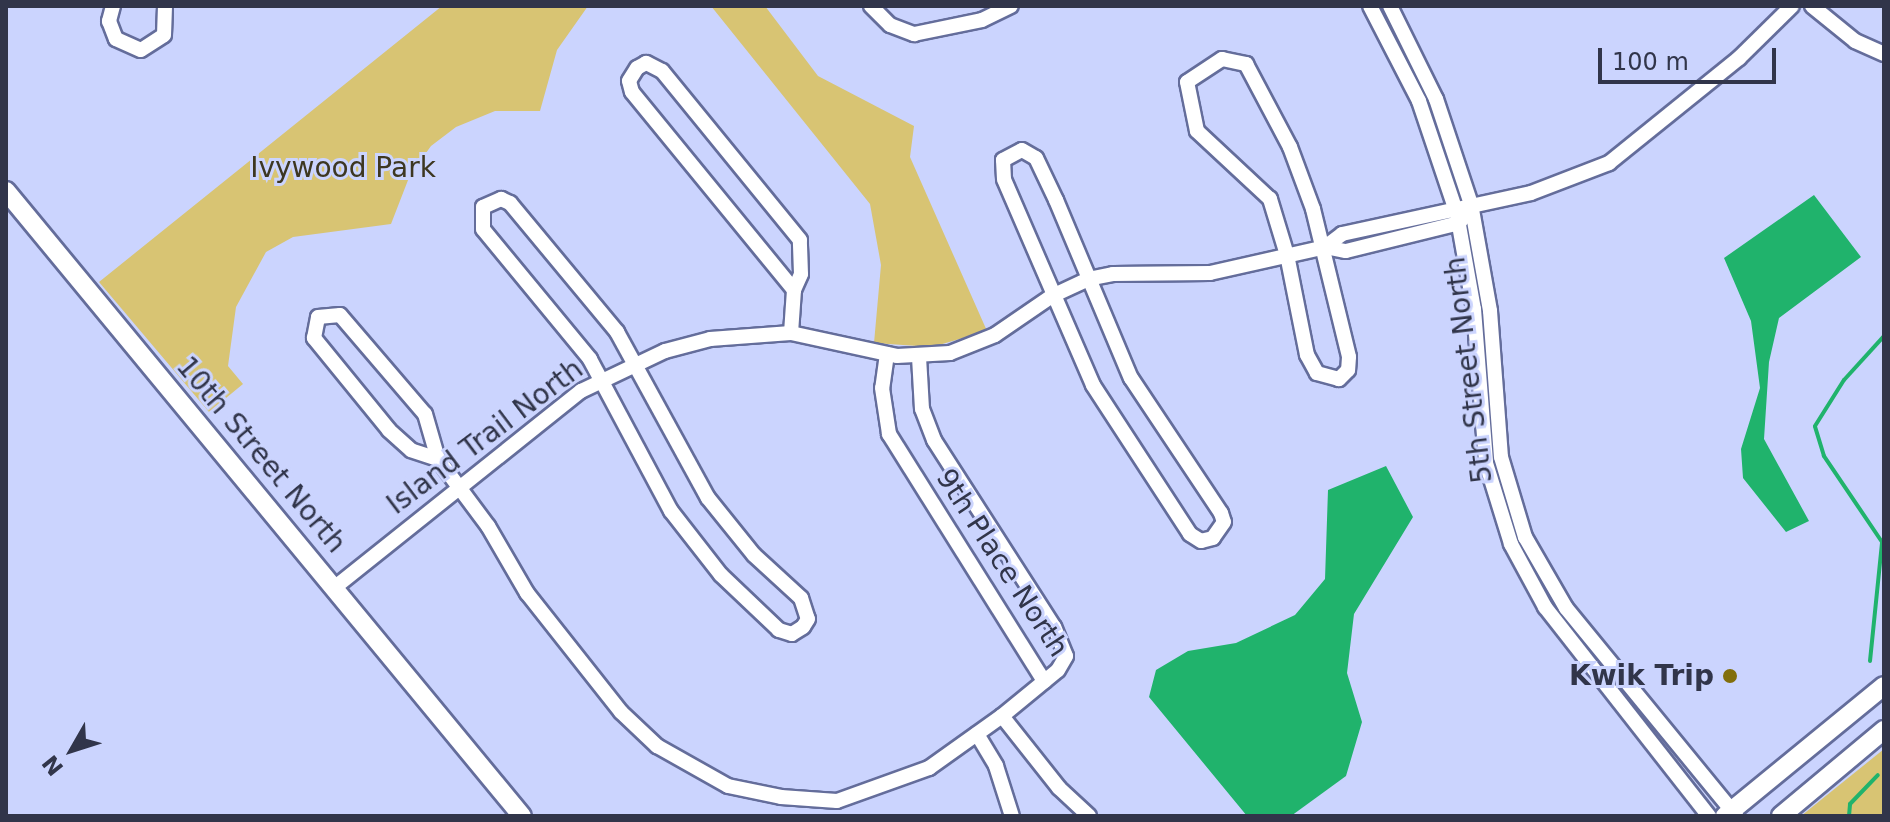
<!DOCTYPE html>
<style>
body{margin:0}
#map{position:relative;width:1890px;height:822px;overflow:hidden;background:#cbd4fe;font-family:"DejaVu Sans",sans-serif}
div>[style]{position:absolute}
[style*='--x']{left:calc(var(--x)*1px);top:calc(var(--y)*1px);width:calc(var(--w)*1px);rotate:calc(var(--a)*1deg)}
.green>*{inset:0;background:#d8c473}
.water>*{inset:0;background:#20b36c}
.stream>*{height:4px;margin:-2px;padding:0 2px;transform-origin:2px;border-radius:2px;background:#20b36c}
.roads{filter:drop-shadow(2px 0 #646d9b) drop-shadow(-2px 0 #646d9b) drop-shadow(0 2px #646d9b) drop-shadow(0 -2px #646d9b)}
.minor>*{height:14px;margin:-7px;padding:0 7px;transform-origin:7px;border-radius:7px;background:#fff}
.major>*{height:18px;margin:-9px;padding:0 9px;transform-origin:9px;border-radius:9px;background:#fff}
.dots>*{width:22px;height:22px;translate:-50% -50%;box-sizing:border-box;border:4px solid #cbd4fe;border-radius:50%}
span{translate:-50% -50%;white-space:nowrap;text-align:center;line-height:1.15;-webkit-text-stroke:6px #cbd4fe;paint-order:stroke}
.park-label{font-size:28px;color:#3d3721}
.street-label{font-size:28px;color:#31354a}
.poi-label{font-size:28px;color:#31354a;font-weight:700}
.right{translate:-100% -50%;text-align:right}
.frame{position:absolute;inset:0;border:8px solid #31354a;pointer-events:none}
.north{position:absolute;left:32px;top:710px;width:80px;height:80px;-webkit-text-stroke:6px #cbd4fe;paint-order:stroke;rotate:231deg;font-size:22px;font-weight:700;line-height:32px;text-align:center;color:#31354a}
.north::after{content:'';display:block;margin:auto;width:28px;height:36px;background:#31354a;clip-path:polygon(50% 0,100% 100%,50% 72%,0 100%)}
.scale{position:absolute;left:1598px;top:48px;width:178px;height:36px;box-sizing:border-box;border:4px solid #31354a;border-top:0;padding-left:10px;font-size:24px;line-height:28px;white-space:nowrap;color:#31354a;-webkit-text-stroke:6px #cbd4fe;paint-order:stroke}
</style>
<div id="map">
<div class="green">
<i style="clip-path:polygon(442px 6px,588px 6px,557px 50px,540px 111px,495px 111px,456px 127px,431px 146px,410px 175px,391px 224px,293px 237px,266px 252px,236px 307px,228px 366px,243px 384px,209px 412px,99px 282px)"></i>
<i style="clip-path:polygon(711px 6px,765px 6px,818px 76px,914px 126px,910px 157px,987px 331px,932px 347px,874px 343px,881px 265px,870px 204px)"></i>
<i style="clip-path:polygon(1884px 749px,1884px 816px,1801px 816px)"></i>
</div>
<div class="water">
<i style="clip-path:polygon(1814px 195px,1861px 257px,1779px 318px,1769px 362px,1764px 439px,1809px 521px,1786px 532px,1743px 478px,1741px 449px,1760px 388px,1751px 321px,1724px 258px)"></i>
<i style="clip-path:polygon(1386px 466px,1413px 517px,1354px 614px,1347px 673px,1362px 722px,1346px 776px,1291px 816px,1247px 816px,1149px 697px,1156px 670px,1188px 651px,1236px 643px,1295px 615px,1325px 579px,1328px 490px)"></i>
</div>
<div class="stream">
<i style="--x:1870;--y:661;--w:120;--a:-84.2"></i>
<i style="--x:1882;--y:542;--w:104;--a:-124"></i>
<i style="--x:1824;--y:456;--w:31;--a:-107"></i>
<i style="--x:1815;--y:426;--w:54;--a:-57.8"></i>
<i style="--x:1844;--y:380;--w:59;--a:-47.7"></i>
<i style="--x:1849;--y:816;--w:12;--a:-85"></i>
<i style="--x:1850;--y:804;--w:40;--a:-46"></i>
</div>
<div class="roads">
<div class="minor">
<i style="--x:113;--y:6;--w:16;--a:105"></i>
<i style="--x:109;--y:21;--w:19;--a:69"></i>
<i style="--x:116;--y:39;--w:27;--a:24"></i>
<i style="--x:141;--y:50;--w:27;--a:-33"></i>
<i style="--x:164;--y:35;--w:29;--a:-88"></i>
<i style="--x:871;--y:6;--w:27;--a:45"></i>
<i style="--x:890;--y:25;--w:26;--a:21"></i>
<i style="--x:914;--y:34;--w:69;--a:-11.6"></i>
<i style="--x:982;--y:20;--w:32;--a:-26"></i>
<i style="--x:1370;--y:6;--w:107;--a:62.7"></i>
<i style="--x:1419;--y:101;--w:119;--a:71.4"></i>
<i style="--x:1457;--y:214;--w:97;--a:79.9"></i>
<i style="--x:1474;--y:309;--w:154;--a:85.5"></i>
<i style="--x:1486;--y:463;--w:85;--a:72.8"></i>
<i style="--x:1511;--y:544;--w:72;--a:61.6"></i>
<i style="--x:1545;--y:607;--w:266;--a:51.9"></i>
<i style="--x:1390;--y:6;--w:104;--a:63.7"></i>
<i style="--x:1436;--y:99;--w:111;--a:71.6"></i>
<i style="--x:1471;--y:204;--w:109;--a:79.9"></i>
<i style="--x:1490;--y:311;--w:146;--a:85.7"></i>
<i style="--x:1501;--y:457;--w:84;--a:73.3"></i>
<i style="--x:1525;--y:537;--w:82;--a:60"></i>
<i style="--x:1566;--y:608;--w:269;--a:50.7"></i>
<i style="--x:1812;--y:6;--w:55;--a:39.1"></i>
<i style="--x:1855;--y:41;--w:32;--a:24"></i>
<i style="--x:1222;--y:59;--w:25;--a:12"></i>
<i style="--x:1246;--y:64;--w:94;--a:62.1"></i>
<i style="--x:1290;--y:147;--w:66;--a:69.6"></i>
<i style="--x:1313;--y:209;--w:152;--a:76.3"></i>
<i style="--x:1349;--y:357;--w:13;--a:94"></i>
<i style="--x:1348;--y:370;--w:13;--a:135"></i>
<i style="--x:1339;--y:379;--w:23;--a:-165"></i>
<i style="--x:1317;--y:373;--w:21;--a:-119"></i>
<i style="--x:1307;--y:355;--w:102;--a:-101.3"></i>
<i style="--x:1287;--y:255;--w:59;--a:-106.9"></i>
<i style="--x:1270;--y:199;--w:100;--a:-137"></i>
<i style="--x:1197;--y:131;--w:50;--a:-101.5"></i>
<i style="--x:1187;--y:82;--w:42;--a:-33.3"></i>
<i style="--x:1022;--y:150;--w:16;--a:30"></i>
<i style="--x:1036;--y:158;--w:47;--a:64.5"></i>
<i style="--x:1056;--y:200;--w:193;--a:67.2"></i>
<i style="--x:1131;--y:378;--w:162;--a:56.3"></i>
<i style="--x:1221;--y:513;--w:9;--a:72"></i>
<i style="--x:1224;--y:522;--w:19;--a:125"></i>
<i style="--x:1213;--y:538;--w:12;--a:166"></i>
<i style="--x:1201;--y:541;--w:13;--a:-148"></i>
<i style="--x:1190;--y:534;--w:178;--a:-123.1"></i>
<i style="--x:1093;--y:385;--w:224;--a:-113.4"></i>
<i style="--x:1004;--y:179;--w:19;--a:-93"></i>
<i style="--x:1003;--y:160;--w:21;--a:-28"></i>
<i style="--x:501;--y:199;--w:10;--a:24"></i>
<i style="--x:510;--y:203;--w:168;--a:50.3"></i>
<i style="--x:617;--y:332;--w:189;--a:61.3"></i>
<i style="--x:708;--y:498;--w:73;--a:51.1"></i>
<i style="--x:754;--y:555;--w:64;--a:42.5"></i>
<i style="--x:801;--y:598;--w:22;--a:72"></i>
<i style="--x:808;--y:619;--w:9;--a:122"></i>
<i style="--x:803;--y:627;--w:13;--a:148"></i>
<i style="--x:792;--y:634;--w:14;--a:-163"></i>
<i style="--x:779;--y:630;--w:80;--a:-136.5"></i>
<i style="--x:721;--y:575;--w:81;--a:-128"></i>
<i style="--x:671;--y:511;--w:172;--a:-118.1"></i>
<i style="--x:590;--y:359;--w:168;--a:-129.5"></i>
<i style="--x:483;--y:229;--w:22;--a:-90"></i>
<i style="--x:483;--y:207;--w:20;--a:-24"></i>
<i style="--x:1325;--y:247;--w:21;--a:-37"></i>
<i style="--x:1342;--y:234;--w:193;--a:-12.2"></i>
<i style="--x:1531;--y:193;--w:84;--a:-21"></i>
<i style="--x:1609;--y:163;--w:167;--a:-38.9"></i>
<i style="--x:1739;--y:58;--w:74;--a:-44.5"></i>
<i style="--x:791;--y:333;--w:43;--a:-86"></i>
<i style="--x:794;--y:290;--w:17;--a:-66"></i>
<i style="--x:801;--y:274;--w:34;--a:-92"></i>
<i style="--x:800;--y:240;--w:218;--a:-129.2"></i>
<i style="--x:662;--y:71;--w:18;--a:-153"></i>
<i style="--x:646;--y:63;--w:10;--a:151"></i>
<i style="--x:637;--y:68;--w:15;--a:122"></i>
<i style="--x:629;--y:81;--w:11;--a:75"></i>
<i style="--x:632;--y:92;--w:256;--a:50.7"></i>
<i style="--x:887;--y:354;--w:34;--a:98"></i>
<i style="--x:882;--y:388;--w:47;--a:81.3"></i>
<i style="--x:889;--y:434;--w:292;--a:57.9"></i>
<i style="--x:438;--y:459;--w:28;--a:-162"></i>
<i style="--x:411;--y:450;--w:30;--a:-138"></i>
<i style="--x:389;--y:430;--w:119;--a:-129.2"></i>
<i style="--x:314;--y:338;--w:21;--a:-79"></i>
<i style="--x:318;--y:317;--w:22;--a:-5"></i>
<i style="--x:340;--y:315;--w:130;--a:49.4"></i>
<i style="--x:425;--y:414;--w:47;--a:73.9"></i>
<i style="--x:438;--y:459;--w:84;--a:53.3"></i>
<i style="--x:488;--y:526;--w:78;--a:59.8"></i>
<i style="--x:527;--y:593;--w:152;--a:51.7"></i>
<i style="--x:621;--y:712;--w:50;--a:43.4"></i>
<i style="--x:657;--y:746;--w:81;--a:29.4"></i>
<i style="--x:728;--y:786;--w:54;--a:11.7"></i>
<i style="--x:781;--y:797;--w:56;--a:4.1"></i>
<i style="--x:837;--y:801;--w:98;--a:-19.7"></i>
<i style="--x:929;--y:768;--w:90;--a:-35.5"></i>
<i style="--x:1002;--y:716;--w:72;--a:-39.4"></i>
<i style="--x:1058;--y:670;--w:16;--a:-60"></i>
<i style="--x:1066;--y:656;--w:31;--a:-112"></i>
<i style="--x:1054;--y:627;--w:222;--a:-122.7"></i>
<i style="--x:934;--y:440;--w:33;--a:-111"></i>
<i style="--x:922;--y:409;--w:52;--a:-93.3"></i>
<i style="--x:334;--y:588;--w:316;--a:-38.6"></i>
<i style="--x:581;--y:391;--w:93;--a:-25.5"></i>
<i style="--x:665;--y:351;--w:47;--a:-14.9"></i>
<i style="--x:710;--y:339;--w:81;--a:-4.2"></i>
<i style="--x:791;--y:333;--w:108;--a:12.2"></i>
<i style="--x:897;--y:356;--w:53;--a:-3.2"></i>
<i style="--x:950;--y:353;--w:48;--a:-21.8"></i>
<i style="--x:995;--y:335;--w:69;--a:-34.4"></i>
<i style="--x:1052;--y:296;--w:40;--a:-25"></i>
<i style="--x:1088;--y:279;--w:25;--a:-11"></i>
<i style="--x:1113;--y:274;--w:97;--a:-0.6"></i>
<i style="--x:1210;--y:273;--w:118;--a:-12.7"></i>
<i style="--x:1325;--y:247;--w:21;--a:11"></i>
<i style="--x:1346;--y:251;--w:116;--a:-13.9"></i>
<i style="--x:1459;--y:223;--w:20;--a:-49"></i>
<i style="--x:1002;--y:716;--w:92;--a:51.6"></i>
<i style="--x:1059;--y:788;--w:41;--a:43"></i>
<i style="--x:977;--y:734;--w:37;--a:59"></i>
<i style="--x:996;--y:766;--w:52;--a:72.3"></i>
</div>
<div class="major">
<i style="--x:6;--y:191;--w:810;--a:50.46"></i>
<i style="--x:1725;--y:816;--w:205;--a:-39.3"></i>
<i style="--x:1781;--y:816;--w:134;--a:-39.9"></i>
</div>
</div>
<div class="dots">
<i style="left:1730px;top:676px;background:#826e0b"></i>
</div>
<div class="park-label">
<span style="left:343px;top:168px">Ivywood Park</span>
</div>
<div class="street-label">
<span style="left:1469px;top:370px;rotate:-97deg">5th Street North</span>
<span style="left:485px;top:437px;rotate:-37deg">Island Trail North</span>
<span style="left:261px;top:455px;rotate:50deg">10th Street North</span>
<span style="left:1002px;top:563px;rotate:57deg">9th Place North</span>
</div>
<div class="poi-label">
<span class="right" style="left:1714px;top:676px">Kwik Trip</span>
</div>
<div class="frame"></div>
<div class="north">N</div>
<div class="scale">100 m</div>
</div>
